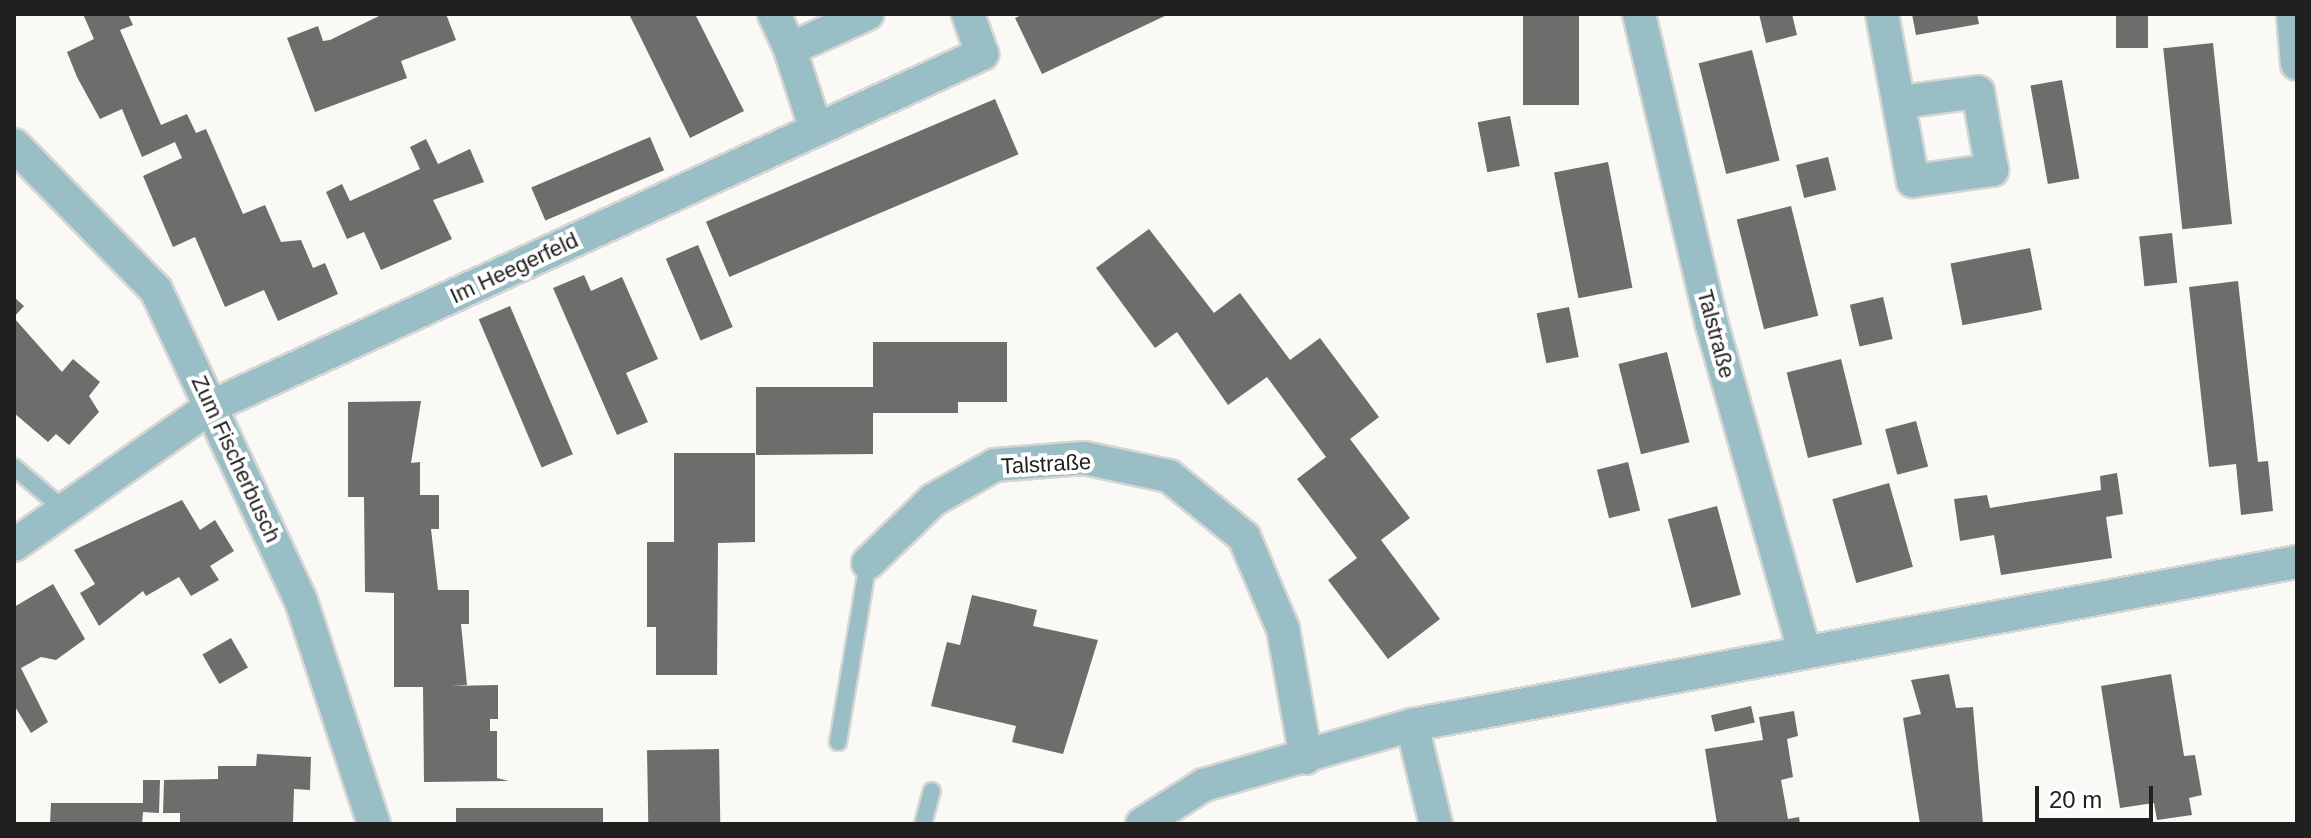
<!DOCTYPE html>
<meta charset="utf-8">
<style>
body{margin:0}
#map{position:relative;width:2311px;height:838px;overflow:hidden;background:#faf9f6;font-family:Arial,sans-serif}
div>[style]{position:absolute}
[style*='--x']{left:calc(var(--x)*1px);top:calc(var(--y)*1px);width:calc(var(--w)*1px);rotate:calc(var(--a)*1deg)}
.building>*{inset:0;background:#6e6d6b;transform-origin:0 0}
.roads{filter:drop-shadow(2px 0 #d7d6d4) drop-shadow(-2px 0 #d7d6d4) drop-shadow(0 2px #d7d6d4) drop-shadow(0 -2px #d7d6d4)}
.lane>*{height:16px;margin:-8px;padding:0 8px;transform-origin:8px;border-radius:8px;background:#99bec6}
.street>*{height:32px;margin:-16px;padding:0 16px;transform-origin:16px;border-radius:16px;background:#99bec6}
span{translate:-50% -50%;white-space:nowrap;text-align:center;line-height:1.15;-webkit-text-stroke:8px #fff;paint-order:stroke}
.street-label{font-size:22px;color:#21201f}
.frame{position:absolute;inset:0;border:16px solid #21201f;pointer-events:none}
.scale{position:absolute;left:2035px;top:786px;width:118px;height:36px;box-sizing:border-box;border:4px solid #21201f;border-top:0;padding-left:10px;font-size:24px;line-height:28px;white-space:nowrap;color:#21201f;-webkit-text-stroke:6px #fff;paint-order:stroke}
</style>
<div id="map">
<div class="building">
<i style="clip-path:polygon(83px 14px,128px 14px,133px 25px,120px 30px,161px 125px,187px 114px,196px 133px,206px 129px,243px 214px,265px 205px,281px 242px,301px 240px,313px 268px,325px 263px,338px 294px,278px 321px,264px 290px,225px 307px,195px 237px,173px 247px,143px 176px,182px 158px,175px 142px,142px 157px,122px 109px,100px 119px,77px 77px,67px 52px,94px 39px)"></i>
<i style="clip-path:polygon(383px 14px,446px 14px,456px 40px,401px 61px,407px 78px,315px 112px,287px 38px,318px 26px,323px 41px,330px 40px)"></i>
<i style="clip-path:polygon(629px 14px,695px 14px,744px 111px,690px 138px)"></i>
<i style="clip-path:polygon(1024px 14px,1169px 14px,1042px 74px,1015px 18px)"></i>
<i style="left:1523px;top:14px;width:56px;height:91px"></i>
<i style="clip-path:polygon(1759px 14px,1792px 14px,1797px 35px,1766px 43px)"></i>
<i style="clip-path:polygon(1912px 14px,1977px 14px,1979px 24px,1916px 35px)"></i>
<i style="left:2116px;top:14px;width:32px;height:34px"></i>
<i style="left:2213px;top:43px;width:182px;height:50px;rotate:84deg"></i>
<i style="left:1752px;top:50px;width:114px;height:55px;rotate:76deg"></i>
<i style="left:2062px;top:80px;width:100px;height:32px;rotate:80deg"></i>
<i style="left:995px;top:99px;width:60px;height:314px;rotate:67deg"></i>
<i style="left:1510px;top:116px;width:51px;height:33px;rotate:79deg"></i>
<i style="left:650px;top:137px;width:36px;height:129px;rotate:67deg"></i>
<i style="clip-path:polygon(426px 139px,438px 164px,470px 149px,484px 182px,433px 200px,452px 239px,381px 270px,364px 232px,347px 239px,326px 192px,342px 184px,350px 201px,420px 169px,410px 147px)"></i>
<i style="left:1828px;top:157px;width:34px;height:33px;rotate:76deg"></i>
<i style="left:1608px;top:162px;width:128px;height:55px;rotate:79deg"></i>
<i style="left:1791px;top:206px;width:113px;height:56px;rotate:76deg"></i>
<i style="clip-path:polygon(1149px 229px,1214px 313px,1240px 293px,1290px 360px,1320px 338px,1379px 417px,1350px 439px,1410px 518px,1381px 540px,1440px 619px,1388px 659px,1328px 580px,1357px 558px,1297px 479px,1326px 457px,1267px 377px,1228px 405px,1177px 332px,1155px 348px,1096px 268px)"></i>
<i style="left:2172px;top:233px;width:50px;height:33px;rotate:84deg"></i>
<i style="left:698px;top:245px;width:89px;height:35px;rotate:67deg"></i>
<i style="left:2030px;top:248px;width:63px;height:81px;rotate:79deg"></i>
<i style="clip-path:polygon(584px 275px,591px 291px,622px 277px,658px 359px,626px 373px,648px 422px,617px 435px,553px 288px)"></i>
<i style="clip-path:polygon(2238px 281px,2258px 462px,2268px 461px,2273px 511px,2241px 515px,2236px 464px,2209px 467px,2189px 287px)"></i>
<i style="clip-path:polygon(14px 297px,24px 306px,14px 317px)"></i>
<i style="left:1883px;top:297px;width:43px;height:34px;rotate:77deg"></i>
<i style="left:510px;top:306px;width:161px;height:34px;rotate:67deg"></i>
<i style="left:1569px;top:307px;width:51px;height:33px;rotate:79deg"></i>
<i style="clip-path:polygon(14px 318px,62px 372px,73px 359px,100px 382px,89px 396px,99px 412px,69px 445px,56px 434px,48px 442px,14px 413px)"></i>
<i style="clip-path:polygon(873px 342px,1007px 342px,1007px 402px,958px 402px,958px 413px,873px 413px,873px 454px,756px 455px,756px 387px,873px 387px)"></i>
<i style="left:1667px;top:352px;width:93px;height:50px;rotate:76deg"></i>
<i style="left:1841px;top:359px;width:88px;height:56px;rotate:76deg"></i>
<i style="clip-path:polygon(421px 401px,411px 463px,420px 462px,420px 495px,439px 495px,439px 529px,431px 529px,438px 590px,469px 590px,469px 624px,461px 624px,467px 685px,451px 686px,498px 685px,498px 719px,490px 719px,490px 731px,497px 731px,497px 778px,509px 781px,424px 782px,423px 687px,394px 687px,394px 593px,365px 592px,364px 497px,348px 497px,348px 402px)"></i>
<i style="left:1916px;top:421px;width:47px;height:32px;rotate:75deg"></i>
<i style="clip-path:polygon(674px 453px,755px 453px,755px 542px,718px 543px,717px 675px,656px 675px,656px 627px,647px 627px,647px 542px,674px 542px)"></i>
<i style="left:1628px;top:462px;width:50px;height:32px;rotate:76deg"></i>
<i style="clip-path:polygon(2117px 473px,2123px 514px,2106px 517px,2112px 558px,2001px 575px,1994px 535px,1960px 541px,1954px 499px,1987px 495px,1990px 508px,2101px 490px,2100px 476px)"></i>
<i style="left:1889px;top:483px;width:87px;height:59px;rotate:74deg"></i>
<i style="clip-path:polygon(182px 500px,200px 530px,215px 520px,234px 551px,210px 566px,219px 580px,191px 596px,179px 577px,146px 596px,143px 591px,99px 626px,80px 593px,95px 584px,74px 550px)"></i>
<i style="left:1717px;top:506px;width:92px;height:51px;rotate:75deg"></i>
<i style="clip-path:polygon(53px 584px,85px 639px,56px 660px,41px 657px,21px 668px,48px 722px,31px 733px,14px 705px,14px 607px)"></i>
<i style="clip-path:polygon(972px 595px,1037px 610px,1033px 626px,1098px 640px,1063px 754px,1012px 742px,1016px 726px,931px 706px,947px 642px,960px 645px)"></i>
<i style="left:231px;top:638px;width:34px;height:33px;rotate:60deg"></i>
<i style="clip-path:polygon(1949px 674px,1956px 708px,1973px 707px,1983px 824px,1920px 824px,1903px 718px,1921px 714px,1911px 680px)"></i>
<i style="clip-path:polygon(2171px 674px,2184px 756px,2195px 755px,2202px 795px,2189px 798px,2192px 815px,2157px 820px,2154px 803px,2120px 808px,2101px 686px)"></i>
<i style="left:1751px;top:706px;width:17px;height:41px;rotate:77deg"></i>
<i style="clip-path:polygon(1794px 711px,1798px 736px,1787px 739px,1793px 777px,1781px 780px,1788px 819px,1799px 817px,1800px 824px,1717px 824px,1705px 749px,1763px 740px,1759px 717px)"></i>
<i style="left:719px;top:749px;width:75px;height:72px;rotate:89deg"></i>
<i style="clip-path:polygon(257px 754px,311px 757px,310px 790px,294px 789px,293px 824px,180px 824px,180px 813px,163px 813px,164px 780px,218px 779px,218px 766px,256px 766px)"></i>
<i style="clip-path:polygon(143px 780px,160px 780px,159px 813px,143px 812px,142px 824px,50px 824px,51px 803px,143px 803px)"></i>
<i style="left:603px;top:808px;width:16px;height:147px;rotate:90deg"></i>
</div>
<div class="roads">
<div class="lane">
<i style="--x:14;--y:467;--w:62;--a:40.4"></i>
<i style="--x:838;--y:742;--w:181;--a:-80.5"></i>
<i style="--x:923;--y:824;--w:34;--a:-75"></i>
</div>
<div class="street">
<i style="--x:774;--y:14;--w:38;--a:65"></i>
<i style="--x:1639;--y:14;--w:319;--a:76.8"></i>
<i style="--x:1712;--y:325;--w:338;--a:74.2"></i>
<i style="--x:1882;--y:14;--w:170;--a:79.5"></i>
<i style="--x:1913;--y:181;--w:80;--a:-7.9"></i>
<i style="--x:1992;--y:170;--w:79;--a:-100.2"></i>
<i style="--x:1978;--y:92;--w:79;--a:172.7"></i>
<i style="--x:2293;--y:14;--w:50;--a:85.4"></i>
<i style="--x:816;--y:130;--w:85;--a:-107.8"></i>
<i style="--x:790;--y:49;--w:85;--a:-24.4"></i>
<i style="--x:14;--y:145;--w:203;--a:45.6"></i>
<i style="--x:156;--y:290;--w:343;--a:65"></i>
<i style="--x:301;--y:601;--w:235;--a:71.9"></i>
<i style="--x:14;--y:545;--w:242;--a:-35.1"></i>
<i style="--x:212;--y:406;--w:847;--a:-24.57"></i>
<i style="--x:982;--y:54;--w:42;--a:-109.3"></i>
<i style="--x:868;--y:563;--w:91;--a:-44.1"></i>
<i style="--x:933;--y:500;--w:71;--a:-29.4"></i>
<i style="--x:995;--y:465;--w:89;--a:-4.5"></i>
<i style="--x:1084;--y:458;--w:87;--a:12"></i>
<i style="--x:1169;--y:476;--w:97;--a:39.1"></i>
<i style="--x:1244;--y:537;--w:100;--a:67"></i>
<i style="--x:1283;--y:629;--w:131;--a:79.9"></i>
<i style="--x:1412;--y:725;--w:102;--a:76.4"></i>
<i style="--x:1142;--y:824;--w:73;--a:-32.2"></i>
<i style="--x:1204;--y:785;--w:216;--a:-16.1"></i>
<i style="--x:1412;--y:725;--w:900;--a:-10.44"></i>
</div>
</div>
<div class="street-label">
<span style="left:514px;top:268px;rotate:-25deg">Im Heegerfeld</span>
<span style="left:1716px;top:334px;rotate:75deg">Talstraße</span>
<span style="left:236px;top:459px;rotate:65deg">Zum Fischerbusch</span>
<span style="left:1046px;top:464px;rotate:-3deg">Talstraße</span>
</div>
<div class="frame"></div>
<div class="scale">20 m</div>
</div>
